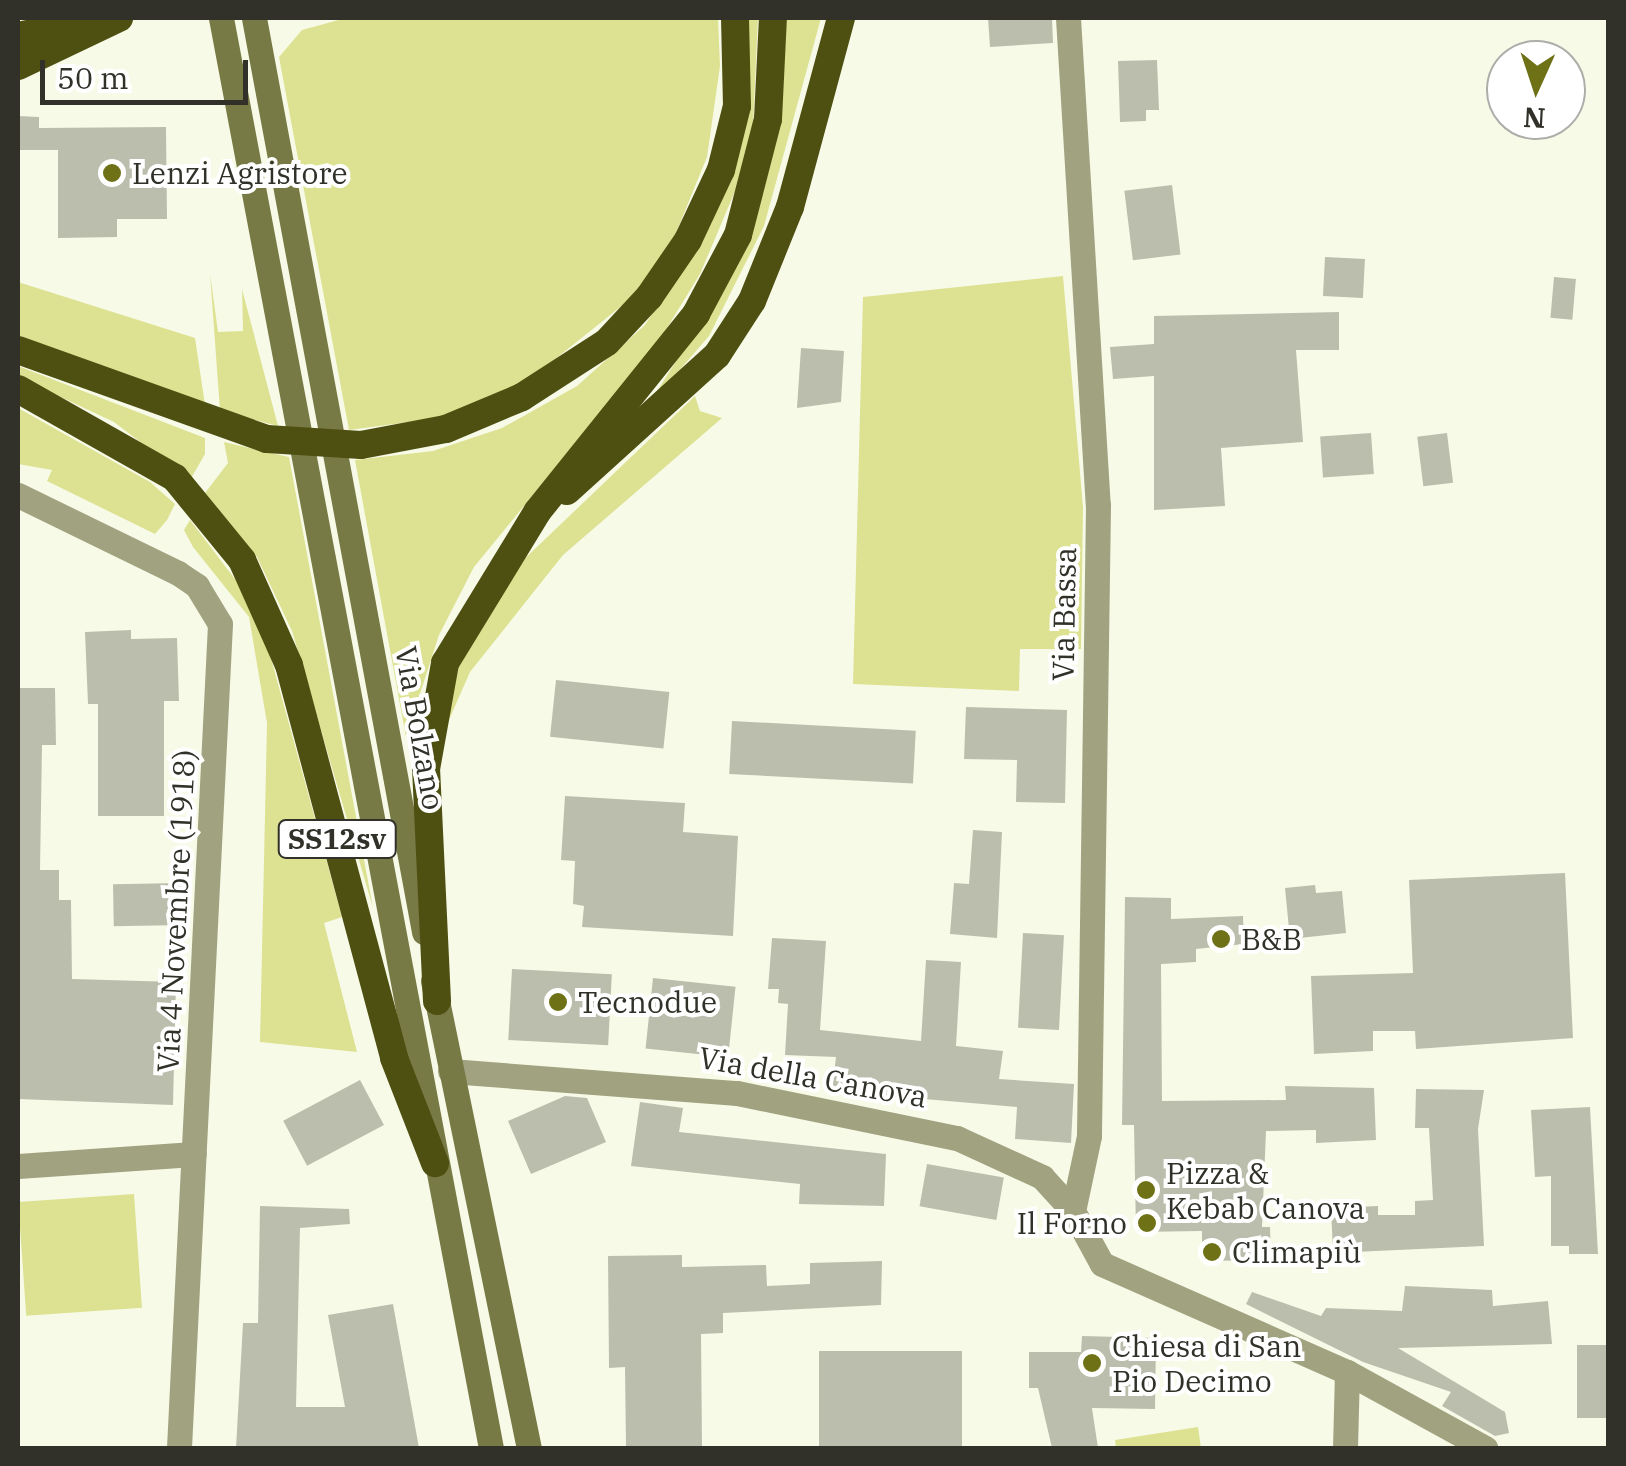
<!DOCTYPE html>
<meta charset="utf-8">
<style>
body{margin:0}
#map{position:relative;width:1626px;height:1466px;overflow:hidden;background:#f8fae8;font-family:"IBM Plex Serif",serif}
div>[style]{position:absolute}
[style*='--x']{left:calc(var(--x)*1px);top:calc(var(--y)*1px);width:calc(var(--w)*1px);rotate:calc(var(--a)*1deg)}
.green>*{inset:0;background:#dce291;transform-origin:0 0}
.building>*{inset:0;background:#bcbead;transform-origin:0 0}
.minor>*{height:25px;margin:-12.5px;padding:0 12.5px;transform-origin:12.5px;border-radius:12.5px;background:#a1a380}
.secondary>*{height:25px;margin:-12.5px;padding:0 12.5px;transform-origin:12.5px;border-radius:12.5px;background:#777a44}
.trunk>*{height:28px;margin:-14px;padding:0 14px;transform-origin:14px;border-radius:14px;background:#4e5012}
.trunk-bridge>*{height:28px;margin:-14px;padding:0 14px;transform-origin:14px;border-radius:14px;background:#4e5012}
.dots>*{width:28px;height:28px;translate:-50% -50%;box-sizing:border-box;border:5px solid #fff;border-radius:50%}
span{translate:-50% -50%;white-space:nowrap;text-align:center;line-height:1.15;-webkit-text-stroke:8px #fff;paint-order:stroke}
.shield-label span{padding:2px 8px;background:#fff;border:2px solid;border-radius:8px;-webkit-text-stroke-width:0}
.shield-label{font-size:28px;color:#31312a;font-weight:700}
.poi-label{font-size:30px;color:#31312a}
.left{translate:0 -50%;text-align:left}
.right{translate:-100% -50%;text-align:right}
.street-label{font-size:30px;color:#31312a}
.frame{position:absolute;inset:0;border:20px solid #31312a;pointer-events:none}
.north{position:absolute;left:1486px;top:40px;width:100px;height:100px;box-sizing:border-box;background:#fff;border:2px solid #adadaa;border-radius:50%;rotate:183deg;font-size:28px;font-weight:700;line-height:40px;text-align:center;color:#31312a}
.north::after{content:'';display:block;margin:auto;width:35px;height:45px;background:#6e7116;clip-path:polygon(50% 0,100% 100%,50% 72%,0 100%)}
.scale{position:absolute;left:40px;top:60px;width:208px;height:45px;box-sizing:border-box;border:5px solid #31312a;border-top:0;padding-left:12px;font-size:30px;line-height:35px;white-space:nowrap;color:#31312a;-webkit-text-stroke:8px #fff;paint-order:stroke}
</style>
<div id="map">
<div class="green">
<i style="clip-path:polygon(346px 18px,718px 18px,720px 66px,707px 157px,671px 245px,634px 296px,524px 384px,447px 417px,349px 430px,279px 57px,302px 30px)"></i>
<i style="clip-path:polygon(746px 18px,758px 18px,753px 126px,744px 170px,700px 274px,659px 341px,474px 567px,439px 635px,406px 737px,355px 460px,433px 451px,502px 428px,577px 386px,645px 325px,712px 221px)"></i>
<i style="clip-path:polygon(787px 18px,821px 18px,764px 226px,709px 336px,645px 410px,687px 344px,774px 148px)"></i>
<i style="clip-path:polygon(210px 273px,218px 332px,243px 331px,242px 289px,278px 426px,220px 411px)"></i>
<i style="clip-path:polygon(1063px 276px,1083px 507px,1081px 649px,1020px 649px,1019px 691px,853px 684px,863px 297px)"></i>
<i style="clip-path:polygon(18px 282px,195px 338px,205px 405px,18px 336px)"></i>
<i style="clip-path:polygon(18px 366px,205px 438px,205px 454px,190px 480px,114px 422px,18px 377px)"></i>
<i style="clip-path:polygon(695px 396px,700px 411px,722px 418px,563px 555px,470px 672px,441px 738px,460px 661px,517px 566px)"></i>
<i style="clip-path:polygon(18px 408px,150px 482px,175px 504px,167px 520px,155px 534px,47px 481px,52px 470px,18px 464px)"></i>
<i style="clip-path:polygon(224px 442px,289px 457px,373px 908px,292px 631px,257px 557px,205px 493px,228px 463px)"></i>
<i style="clip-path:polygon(190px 520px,238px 583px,269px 651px,342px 917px,324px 923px,357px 1052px,260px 1042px,267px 723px,249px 617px,193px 547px,184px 530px)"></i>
<i style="left:134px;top:1194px;width:114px;height:116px;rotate:86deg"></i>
<i style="clip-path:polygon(1198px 1427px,1201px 1448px,1116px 1448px,1115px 1440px)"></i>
</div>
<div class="building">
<i style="clip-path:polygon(988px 18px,1052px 18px,1053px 43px,990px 47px)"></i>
<i style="clip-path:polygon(1157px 60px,1159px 110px,1146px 110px,1146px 121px,1120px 122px,1118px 61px)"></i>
<i style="clip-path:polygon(18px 116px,39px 117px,39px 128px,166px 127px,167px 219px,117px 219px,117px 237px,58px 238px,58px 150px,18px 150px)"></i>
<i style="left:1172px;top:185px;width:70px;height:48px;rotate:83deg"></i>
<i style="left:1325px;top:257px;width:40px;height:39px;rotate:3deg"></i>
<i style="left:1554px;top:277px;width:22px;height:41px;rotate:5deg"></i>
<i style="clip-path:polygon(1339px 312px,1339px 350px,1296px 350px,1303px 442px,1221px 448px,1225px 506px,1154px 510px,1154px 376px,1113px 379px,1110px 347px,1154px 344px,1154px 316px)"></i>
<i style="clip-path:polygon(801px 348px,844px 351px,841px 402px,797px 408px)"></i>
<i style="left:1371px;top:433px;width:41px;height:51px;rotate:86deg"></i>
<i style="left:1447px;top:433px;width:50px;height:30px;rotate:83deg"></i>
<i style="clip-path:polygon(131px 630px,131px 639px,177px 638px,179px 701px,164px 701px,164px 816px,98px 816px,98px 704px,88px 704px,85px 632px)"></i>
<i style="left:556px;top:680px;width:114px;height:57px;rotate:6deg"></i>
<i style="clip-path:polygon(18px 688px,55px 688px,56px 745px,42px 745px,40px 870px,59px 870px,59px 900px,71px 900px,72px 979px,176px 982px,173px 1105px,18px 1099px)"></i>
<i style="clip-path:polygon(966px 707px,1067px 710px,1065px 803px,1016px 802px,1017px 760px,964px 759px)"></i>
<i style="left:732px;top:721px;width:184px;height:53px;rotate:3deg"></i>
<i style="clip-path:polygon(565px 796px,685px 803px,683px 832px,738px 836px,733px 936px,582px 927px,584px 906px,573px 904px,575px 861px,561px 860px)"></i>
<i style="clip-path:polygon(973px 830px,1002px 832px,997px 938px,950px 934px,954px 883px,969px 884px)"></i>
<i style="clip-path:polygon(1565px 873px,1573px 1038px,1416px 1049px,1415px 1031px,1373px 1031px,1373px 1051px,1314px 1054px,1311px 976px,1413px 973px,1409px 880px)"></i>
<i style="left:182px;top:883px;width:42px;height:69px;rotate:89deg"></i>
<i style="clip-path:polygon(1315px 885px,1316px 893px,1342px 891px,1346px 933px,1290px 939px,1285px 888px)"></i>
<i style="clip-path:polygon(1125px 897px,1171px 898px,1171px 919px,1243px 916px,1244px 944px,1196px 949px,1196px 962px,1161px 964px,1162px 1101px,1286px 1100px,1285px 1086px,1374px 1088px,1376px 1140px,1316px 1143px,1316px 1130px,1266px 1131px,1262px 1227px,1270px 1227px,1271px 1260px,1202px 1261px,1202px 1231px,1136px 1232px,1134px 1125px,1122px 1125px)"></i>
<i style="left:1023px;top:933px;width:41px;height:95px;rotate:3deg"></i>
<i style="clip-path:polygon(772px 938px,826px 941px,820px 1030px,921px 1041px,926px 960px,961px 962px,956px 1046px,1003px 1051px,999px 1079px,1074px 1084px,1071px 1143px,1015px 1139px,1017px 1107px,832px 1091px,836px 1057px,785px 1055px,788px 1004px,778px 1003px,779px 989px,768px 989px)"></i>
<i style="left:512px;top:969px;width:100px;height:71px;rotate:3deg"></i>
<i style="left:653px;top:978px;width:83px;height:71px;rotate:6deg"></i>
<i style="left:360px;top:1080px;width:51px;height:87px;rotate:62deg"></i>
<i style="clip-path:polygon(1416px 1089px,1484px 1090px,1478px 1129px,1484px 1246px,1333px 1253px,1331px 1208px,1378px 1206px,1378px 1215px,1415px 1215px,1415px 1201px,1433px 1200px,1429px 1128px,1415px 1128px)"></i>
<i style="clip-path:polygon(565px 1096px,587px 1098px,606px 1142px,531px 1174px,508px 1121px)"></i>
<i style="clip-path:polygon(640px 1102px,683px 1108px,679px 1132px,886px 1154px,884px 1206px,799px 1204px,800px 1184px,631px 1166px)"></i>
<i style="clip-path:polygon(1590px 1107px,1598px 1254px,1569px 1254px,1569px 1246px,1551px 1246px,1551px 1176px,1535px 1177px,1531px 1110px)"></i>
<i style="left:927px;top:1164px;width:78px;height:43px;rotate:10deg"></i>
<i style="clip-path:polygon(260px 1206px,349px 1209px,350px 1224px,300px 1228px,296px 1407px,345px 1407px,328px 1315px,393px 1304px,419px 1448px,236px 1448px,243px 1323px,258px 1323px)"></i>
<i style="clip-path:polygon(682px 1255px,682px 1267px,766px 1265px,767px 1286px,810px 1284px,810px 1263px,882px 1261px,881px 1305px,723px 1313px,723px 1333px,701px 1334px,702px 1448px,626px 1448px,625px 1367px,609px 1368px,608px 1256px)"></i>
<i style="clip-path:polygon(1405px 1286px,1492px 1290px,1493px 1306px,1548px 1301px,1552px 1344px,1398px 1348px,1505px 1412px,1509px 1433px,1495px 1436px,1442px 1406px,1451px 1392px,1363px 1362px,1246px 1304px,1252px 1292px,1321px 1316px,1326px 1308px,1402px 1311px)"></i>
<i style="clip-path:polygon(1082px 1336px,1156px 1338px,1155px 1409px,1092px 1408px,1098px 1448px,1052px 1448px,1038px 1388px,1029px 1388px,1029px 1352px,1081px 1352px)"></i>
<i style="left:1608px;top:1345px;width:73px;height:31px;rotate:90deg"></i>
<i style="left:819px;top:1351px;width:143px;height:97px"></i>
</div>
<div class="minor">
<i style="--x:1068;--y:18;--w:488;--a:86.5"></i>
<i style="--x:1098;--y:505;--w:631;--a:90.82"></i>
<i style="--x:1089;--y:1136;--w:77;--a:102"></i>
<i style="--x:18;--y:495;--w:178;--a:26"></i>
<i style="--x:178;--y:573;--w:23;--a:34"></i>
<i style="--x:197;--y:586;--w:44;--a:58.8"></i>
<i style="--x:220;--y:624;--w:825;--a:92.85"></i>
<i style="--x:450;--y:1071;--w:288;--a:4.4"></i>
<i style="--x:737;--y:1093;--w:225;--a:11.6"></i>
<i style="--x:957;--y:1138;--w:94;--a:24.6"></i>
<i style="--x:1042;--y:1177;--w:46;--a:47.6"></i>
<i style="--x:1073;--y:1211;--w:60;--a:61.3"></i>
<i style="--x:1102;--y:1264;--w:268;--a:23.8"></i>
<i style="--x:1347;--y:1372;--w:158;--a:28.8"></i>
<i style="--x:18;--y:1166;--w:176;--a:-3.9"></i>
<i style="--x:1345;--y:1448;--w:76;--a:-88.5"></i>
</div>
<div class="secondary">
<i style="--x:221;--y:18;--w:1455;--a:79.31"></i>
<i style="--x:254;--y:18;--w:930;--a:79.46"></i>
<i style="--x:433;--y:981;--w:477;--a:78.4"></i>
</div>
<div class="trunk">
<i style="--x:18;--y:36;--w:68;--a:-11.8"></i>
<i style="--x:18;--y:66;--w:112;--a:-25.4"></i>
<i style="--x:18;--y:350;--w:264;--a:19.7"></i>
<i style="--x:18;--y:389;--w:180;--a:29.5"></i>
<i style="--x:175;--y:478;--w:106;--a:50.7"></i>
<i style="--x:242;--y:560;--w:115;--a:65.9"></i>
<i style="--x:289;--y:665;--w:407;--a:75"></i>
<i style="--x:394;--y:1058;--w:113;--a:68.7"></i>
<i style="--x:361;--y:445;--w:86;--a:-10.7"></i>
<i style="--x:446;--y:429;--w:82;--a:-22.8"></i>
<i style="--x:522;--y:397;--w:101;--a:-32.9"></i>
<i style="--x:607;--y:342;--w:62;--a:-47"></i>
<i style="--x:649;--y:297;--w:69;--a:-55.6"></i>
<i style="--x:688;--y:240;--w:77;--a:-64.8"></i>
<i style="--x:721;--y:170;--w:66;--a:-76"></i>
<i style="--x:737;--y:106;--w:88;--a:-91.3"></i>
<i style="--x:567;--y:491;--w:202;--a:-42.2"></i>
<i style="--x:717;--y:355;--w:64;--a:-57.1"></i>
<i style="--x:752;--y:301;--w:101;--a:-68"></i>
<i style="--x:790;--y:207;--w:196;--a:-74.9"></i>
<i style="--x:437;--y:1001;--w:232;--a:-92.7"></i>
<i style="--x:426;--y:769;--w:108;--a:-79.8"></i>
<i style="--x:445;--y:663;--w:177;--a:-58.6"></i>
<i style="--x:537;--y:512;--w:254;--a:-51.2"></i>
<i style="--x:696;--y:314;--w:89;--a:-62"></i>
<i style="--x:738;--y:235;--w:120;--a:-75.5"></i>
<i style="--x:768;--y:119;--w:101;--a:-87.2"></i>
</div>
<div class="trunk-bridge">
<i style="--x:267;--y:439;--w:94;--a:3.7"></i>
</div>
<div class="dots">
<i style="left:112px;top:173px;background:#6e7116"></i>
<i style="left:1221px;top:939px;background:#6e7116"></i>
<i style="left:558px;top:1002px;background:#6e7116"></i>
<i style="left:1146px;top:1190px;background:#6e7116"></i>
<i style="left:1147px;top:1223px;background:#6e7116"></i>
<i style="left:1212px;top:1252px;background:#6e7116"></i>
<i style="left:1092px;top:1363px;background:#6e7116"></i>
</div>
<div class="shield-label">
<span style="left:337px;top:839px">SS12sv</span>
</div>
<div class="poi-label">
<span class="left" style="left:132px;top:173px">Lenzi Agristore</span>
<span class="left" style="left:1241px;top:939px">B&amp;B</span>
<span class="left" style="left:578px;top:1002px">Tecnodue</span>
<span class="left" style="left:1166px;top:1190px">Pizza &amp;<br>Kebab Canova</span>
<span class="right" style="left:1127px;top:1223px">Il Forno</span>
<span class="left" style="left:1232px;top:1252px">Climapiù</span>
<span class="left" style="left:1112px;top:1363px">Chiesa di San<br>Pio Decimo</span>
</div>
<div class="street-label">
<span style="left:1064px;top:614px;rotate:-89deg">Via Bassa</span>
<span style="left:420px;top:728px;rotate:80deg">Via Bolzano</span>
<span style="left:176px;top:911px;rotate:-87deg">Via 4 Novembre (1918)</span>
<span style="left:813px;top:1077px;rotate:10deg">Via della Canova</span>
</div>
<div class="frame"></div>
<div class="north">N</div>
<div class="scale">50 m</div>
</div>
